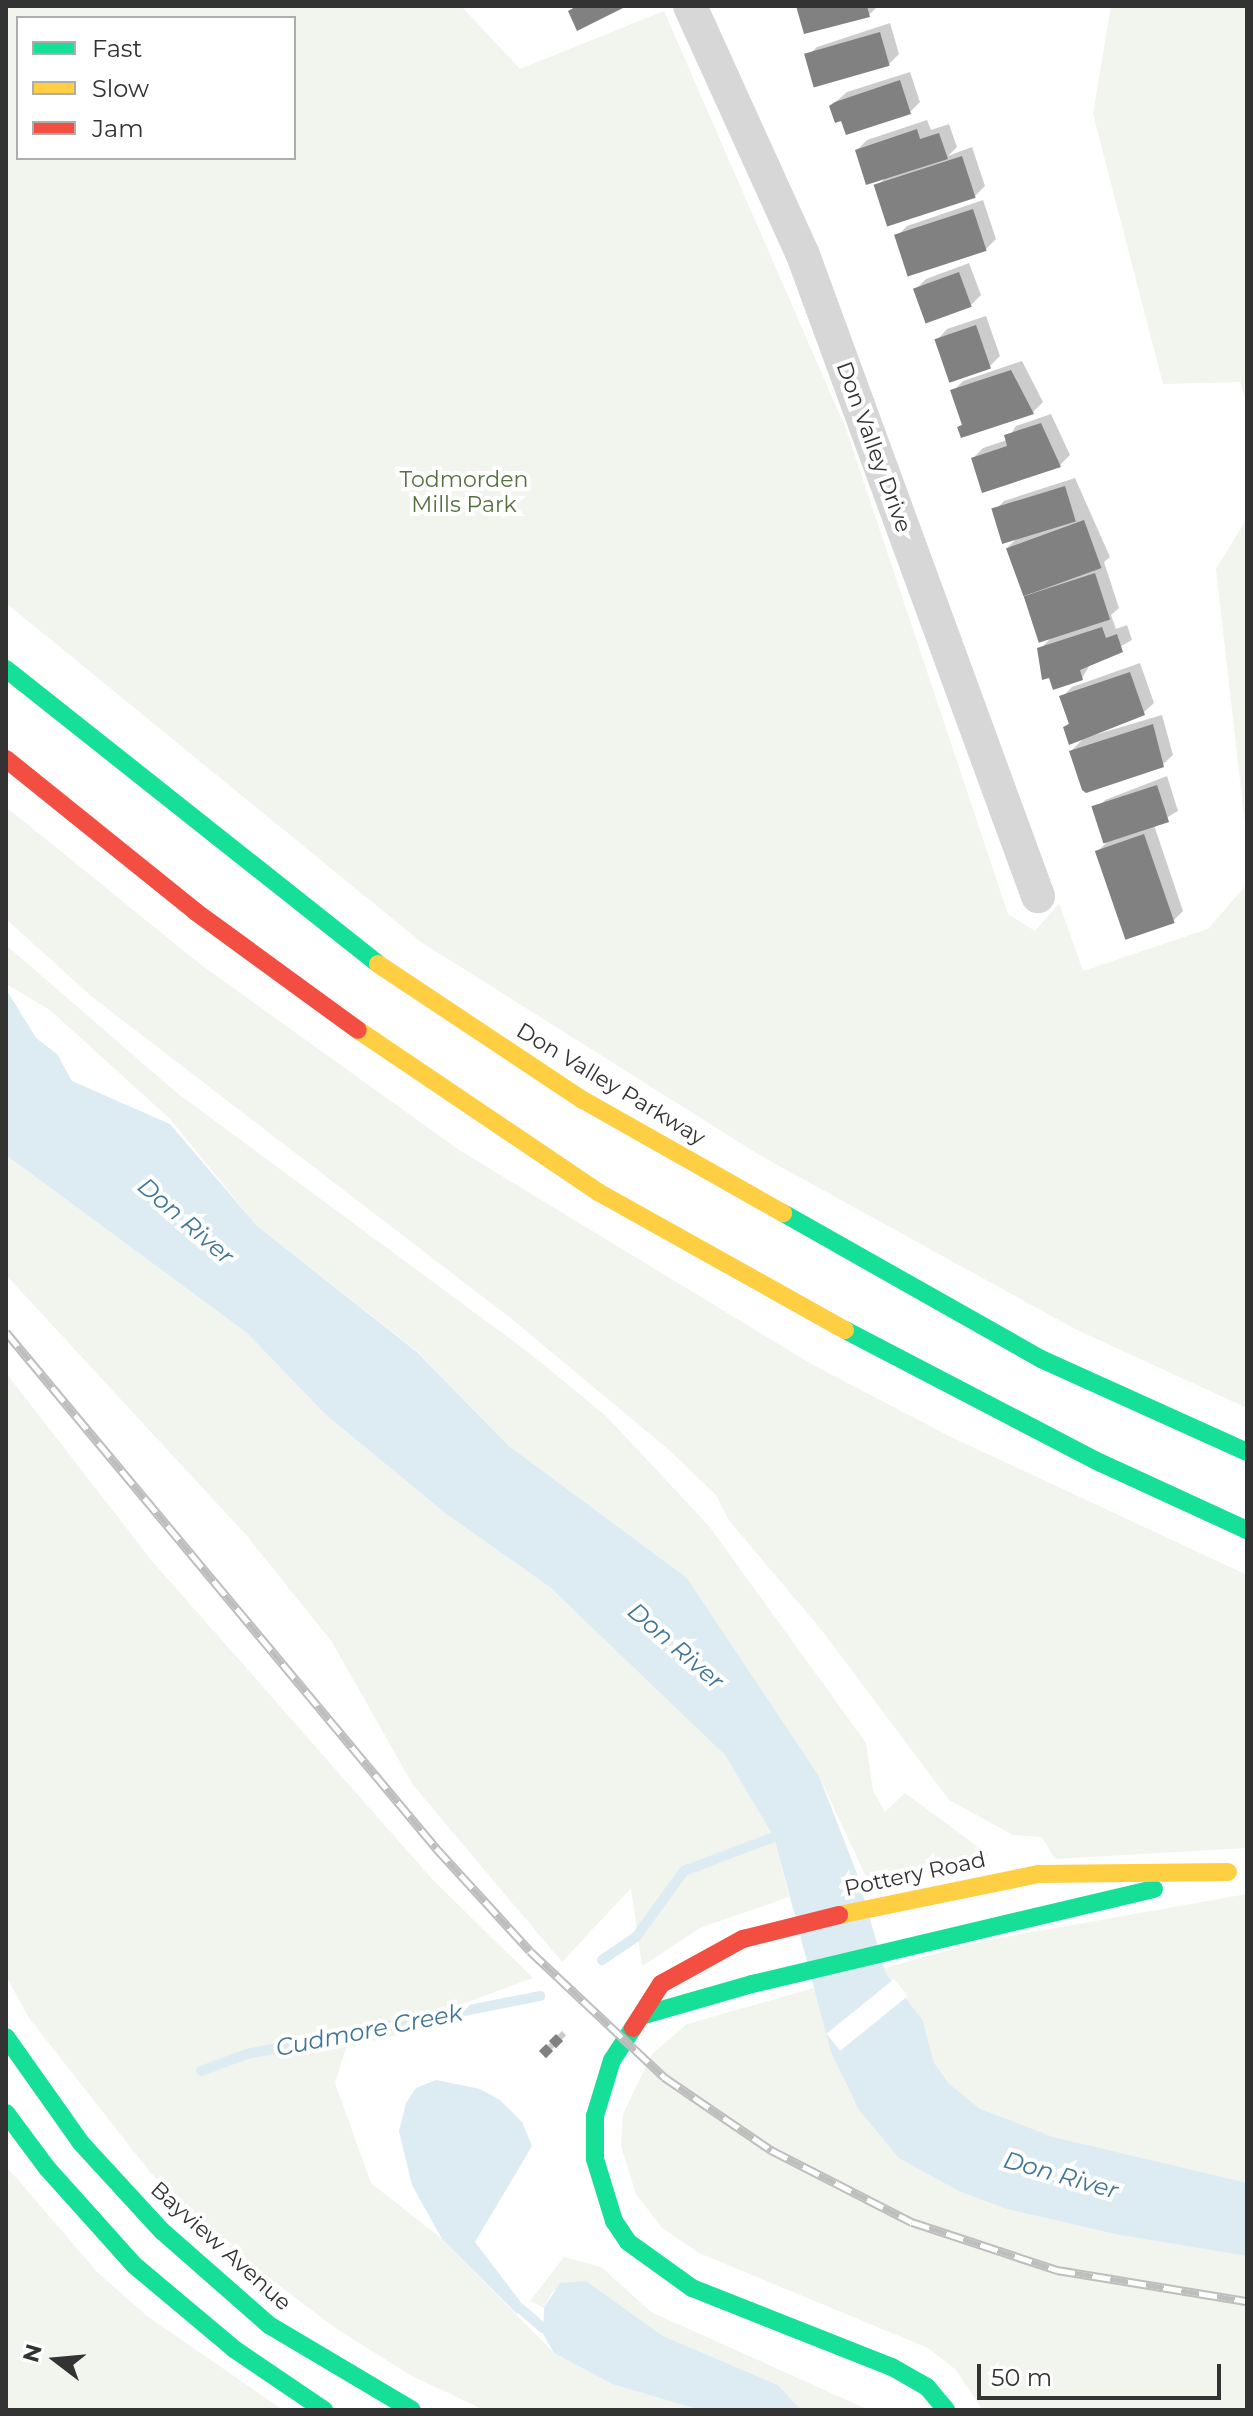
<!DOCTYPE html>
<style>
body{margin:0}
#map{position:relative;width:1253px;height:2416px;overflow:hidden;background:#fff;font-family:Montserrat,sans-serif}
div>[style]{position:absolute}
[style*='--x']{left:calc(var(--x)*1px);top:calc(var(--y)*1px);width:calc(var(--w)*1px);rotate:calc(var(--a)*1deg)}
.green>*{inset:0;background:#f1f5ed}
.water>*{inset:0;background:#ddebf3}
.pier>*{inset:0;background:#fff;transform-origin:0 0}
.shadow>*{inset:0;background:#0003;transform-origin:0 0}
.stream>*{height:10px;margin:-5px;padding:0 5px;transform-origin:5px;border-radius:5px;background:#ddebf3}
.building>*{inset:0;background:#818181;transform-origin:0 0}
.street>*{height:34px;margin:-17px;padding:0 17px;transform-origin:17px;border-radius:17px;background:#d7d7d7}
.fast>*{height:18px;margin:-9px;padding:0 9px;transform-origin:9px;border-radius:9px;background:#16e098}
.slow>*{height:18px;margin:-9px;padding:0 9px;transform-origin:9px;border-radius:9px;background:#ffcf43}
.jam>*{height:18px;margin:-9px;padding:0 9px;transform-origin:9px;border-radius:9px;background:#f24e42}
.rail>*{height:9px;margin-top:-4.5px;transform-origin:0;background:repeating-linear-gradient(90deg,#fff 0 18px,#bebebe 0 36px);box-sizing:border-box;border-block:2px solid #bebebe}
span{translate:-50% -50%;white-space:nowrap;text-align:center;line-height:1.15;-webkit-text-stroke:8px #fff;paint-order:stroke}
.street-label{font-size:22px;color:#333}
.park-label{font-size:22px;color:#56703f}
.water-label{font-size:24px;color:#3f7597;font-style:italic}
.frame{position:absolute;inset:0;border:8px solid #333;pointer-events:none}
.legend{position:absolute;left:16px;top:16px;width:280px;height:144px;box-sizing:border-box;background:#fff;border:2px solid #adadad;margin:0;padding:10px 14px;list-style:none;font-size:24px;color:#333}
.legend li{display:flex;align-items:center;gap:16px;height:40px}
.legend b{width:40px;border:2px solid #adadad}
.north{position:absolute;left:16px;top:2320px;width:80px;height:80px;-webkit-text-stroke:6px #fff;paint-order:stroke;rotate:286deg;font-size:22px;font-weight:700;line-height:32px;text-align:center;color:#333}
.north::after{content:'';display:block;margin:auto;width:28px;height:36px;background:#333;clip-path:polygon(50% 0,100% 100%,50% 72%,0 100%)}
.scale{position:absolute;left:977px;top:2364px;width:244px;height:36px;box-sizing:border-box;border:4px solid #333;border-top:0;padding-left:10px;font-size:24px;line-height:28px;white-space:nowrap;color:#333;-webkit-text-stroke:6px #fff;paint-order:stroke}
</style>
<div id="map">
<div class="green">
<i style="clip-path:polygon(evenodd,6px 6px,461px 6px,520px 69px,664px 11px,846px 429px,1008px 914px,1035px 931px,1059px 903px,1083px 971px,1208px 929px,1247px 884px,1247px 1408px,1075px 1329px,761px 1156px,421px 942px,6px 603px,6px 6px,18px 18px,294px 18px,294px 158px,18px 158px,18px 18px)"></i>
<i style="clip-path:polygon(1111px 6px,1247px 6px,1247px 403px,1240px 382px,1163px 384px,1093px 114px)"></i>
<i style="clip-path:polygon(1247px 518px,1247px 842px,1216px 569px)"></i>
<i style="clip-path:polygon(6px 807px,200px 964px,459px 1150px,813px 1365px,949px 1436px,1247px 1575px,1247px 1848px,1055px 1859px,1042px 1837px,1013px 1835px,949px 1800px,823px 1632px,728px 1519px,716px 1495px,668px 1449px,513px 1320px,91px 996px,6px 919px)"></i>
<i style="clip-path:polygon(6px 945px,177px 1093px,528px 1352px,606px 1416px,709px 1526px,866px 1743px,873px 1790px,885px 1812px,905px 1793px,989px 1855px,869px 1883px,819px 1776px,687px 1578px,509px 1446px,417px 1351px,257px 1226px,170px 1119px,50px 1010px,6px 984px)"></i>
<i style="clip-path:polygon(6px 1155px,247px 1333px,325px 1414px,445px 1513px,551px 1588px,669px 1695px,725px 1755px,774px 1836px,789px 1897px,700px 1928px,642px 1966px,631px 1888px,562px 1962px,413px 1785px,332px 1642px,247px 1536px,6px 1275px)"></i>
<i style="clip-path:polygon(6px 1373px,152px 1561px,432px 1879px,533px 1978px,465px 2003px,434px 2026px,346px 2048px,335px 2083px,371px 2183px,442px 2239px,554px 2353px,612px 2384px,700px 2410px,484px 2410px,410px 2375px,334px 2327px,218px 2239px,150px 2172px,29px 2018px,6px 1976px)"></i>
<i style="clip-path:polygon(1247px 1894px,1247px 2410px,983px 2410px,955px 2369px,928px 2348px,699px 2253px,662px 2228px,636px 2194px,621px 2146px,623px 2114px,652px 2054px,687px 2024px,977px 1942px)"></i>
<i style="clip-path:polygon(6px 2166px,98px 2273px,147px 2316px,283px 2410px,6px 2410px)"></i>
<i style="clip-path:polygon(564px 2257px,601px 2267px,651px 2312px,869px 2410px,801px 2410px,778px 2385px,663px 2336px,586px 2281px,553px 2291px,544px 2308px,530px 2301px)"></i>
</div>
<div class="water">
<i style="clip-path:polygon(6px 989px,36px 1038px,57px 1054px,72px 1081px,170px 1124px,257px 1226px,417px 1352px,509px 1446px,687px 1578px,819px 1776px,856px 1871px,886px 1974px,922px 2019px,934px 2063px,949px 2084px,980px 2109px,1053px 2137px,1247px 2183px,1247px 2256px,1120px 2235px,1007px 2209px,959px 2191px,899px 2158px,859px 2110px,831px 2052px,774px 1837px,725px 1755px,551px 1588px,445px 1513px,325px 1414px,247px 1333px,6px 1155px)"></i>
<i style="clip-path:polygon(436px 2080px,480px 2089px,500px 2100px,522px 2122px,532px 2146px,475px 2242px,523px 2305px,517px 2314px,442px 2239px,412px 2185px,399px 2131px,406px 2103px,416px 2088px)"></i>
<i style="clip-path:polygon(586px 2281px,663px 2336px,778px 2385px,801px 2410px,700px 2410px,612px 2384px,554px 2353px,543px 2334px,544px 2308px,560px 2283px)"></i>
</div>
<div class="pier">
<i style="left:894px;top:1979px;width:22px;height:87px;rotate:51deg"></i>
</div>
<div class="shadow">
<i style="clip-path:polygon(798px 6px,878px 6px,869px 15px)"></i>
<i style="clip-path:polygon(890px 23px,899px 54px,889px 64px,807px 57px,817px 47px)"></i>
<i style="clip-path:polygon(910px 72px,920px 102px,910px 112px,831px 106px,847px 92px)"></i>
<i style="clip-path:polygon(927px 120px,931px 130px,949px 124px,957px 147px,948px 156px,972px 147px,985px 186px,975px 196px,877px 186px,887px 176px,857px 150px,867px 140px)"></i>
<i style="clip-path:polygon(983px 200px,996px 239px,986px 249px,897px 236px,907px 226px)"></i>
<i style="clip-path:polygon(969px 263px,981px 295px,971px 305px,916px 289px,926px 279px)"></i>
<i style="clip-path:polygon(986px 316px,1000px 356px,990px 366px,937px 340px,947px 329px)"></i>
<i style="clip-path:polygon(1022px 361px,1043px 402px,1033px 412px,959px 427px,964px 423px,953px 391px,963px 381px)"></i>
<i style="clip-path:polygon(1051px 414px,1070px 455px,1060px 465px,973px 458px,983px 448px,1007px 440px,1016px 426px)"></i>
<i style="clip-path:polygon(1075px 478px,1110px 557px,1104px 562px,1119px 608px,1111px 615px,1116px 629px,1127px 625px,1132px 640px,1091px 663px,1082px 678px,1040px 649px,1051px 638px,1027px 598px,1037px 588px,1007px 548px,1016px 539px,994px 511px,1004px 501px)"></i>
<i style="clip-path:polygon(1140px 663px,1154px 703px,1143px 713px,1065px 727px,1070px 722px,1062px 697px,1072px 687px)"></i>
<i style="clip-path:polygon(1162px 715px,1173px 755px,1162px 765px,1071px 751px,1084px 738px)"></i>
<i style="clip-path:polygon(1167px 776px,1178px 811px,1154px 825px,1183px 911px,1173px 921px,1097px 852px,1106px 843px,1095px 811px,1105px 800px)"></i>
<i style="left:562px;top:2031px;width:6px;height:28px;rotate:45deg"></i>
</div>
<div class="stream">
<i style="--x:602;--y:1960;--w:41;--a:-34.1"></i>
<i style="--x:636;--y:1937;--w:82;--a:-54"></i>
<i style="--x:684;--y:1871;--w:96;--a:-20.7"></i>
<i style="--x:201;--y:2071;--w:49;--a:-20.3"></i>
<i style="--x:247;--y:2054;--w:299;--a:-11.2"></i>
<i style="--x:521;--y:2309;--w:29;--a:41"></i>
</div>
<div class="building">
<i style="clip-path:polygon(577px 6px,622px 6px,623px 8px,577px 31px,568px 11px)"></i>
<i style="clip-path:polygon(796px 6px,867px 6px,870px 17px,804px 34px)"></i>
<i style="left:880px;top:32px;width:35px;height:79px;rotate:74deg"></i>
<i style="clip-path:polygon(900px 80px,911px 114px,846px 135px,841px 121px,835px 123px,829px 106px,835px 102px)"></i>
<i style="clip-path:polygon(917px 129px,920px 139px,939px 133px,948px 159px,866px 185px,855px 150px)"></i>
<i style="left:962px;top:156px;width:44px;height:93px;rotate:72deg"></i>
<i style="left:973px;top:209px;width:44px;height:83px;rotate:72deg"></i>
<i style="left:959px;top:272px;width:37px;height:49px;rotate:70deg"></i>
<i style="left:976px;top:325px;width:46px;height:44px;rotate:71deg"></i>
<i style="clip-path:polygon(1011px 370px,1034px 414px,961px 438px,957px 427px,962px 425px,950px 390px)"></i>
<i style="clip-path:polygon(1041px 423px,1061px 467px,982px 493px,971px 458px,1007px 446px,1004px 435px)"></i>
<i style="left:1065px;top:486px;width:37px;height:77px;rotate:73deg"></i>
<i style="left:1084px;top:520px;width:51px;height:83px;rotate:70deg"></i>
<i style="left:1095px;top:573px;width:49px;height:75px;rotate:72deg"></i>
<i style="clip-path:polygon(1102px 627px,1106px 638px,1117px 634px,1123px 652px,1080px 670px,1083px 680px,1053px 690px,1049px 678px,1042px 680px,1037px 648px)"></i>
<i style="clip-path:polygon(1130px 672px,1145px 715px,1069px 745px,1063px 727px,1069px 724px,1059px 696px)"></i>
<i style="clip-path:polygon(1153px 724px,1164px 767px,1086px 793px,1082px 790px,1069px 751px)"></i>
<i style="left:1157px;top:785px;width:39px;height:69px;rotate:72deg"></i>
<i style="left:1144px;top:834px;width:94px;height:52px;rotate:71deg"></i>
<i style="left:556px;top:2034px;width:10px;height:10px;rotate:45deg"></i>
<i style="left:546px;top:2044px;width:10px;height:10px;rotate:45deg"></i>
</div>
<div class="street">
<i style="--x:690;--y:6;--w:273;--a:65.6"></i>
<i style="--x:803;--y:255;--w:683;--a:69.87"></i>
</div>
<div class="fast">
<i style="--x:6;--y:669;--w:475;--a:38.4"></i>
<i style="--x:783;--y:1213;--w:296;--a:29.5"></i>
<i style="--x:1041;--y:1359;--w:226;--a:24.3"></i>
<i style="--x:845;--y:1330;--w:288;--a:27.5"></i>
<i style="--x:1101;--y:1463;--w:161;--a:24.7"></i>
<i style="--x:644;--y:2015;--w:112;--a:-16"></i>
<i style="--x:752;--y:1984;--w:413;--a:-13.3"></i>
<i style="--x:633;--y:2028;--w:38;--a:123"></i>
<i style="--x:612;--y:2060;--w:59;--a:106.9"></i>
<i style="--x:595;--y:2116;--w:43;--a:90"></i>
<i style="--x:595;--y:2159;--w:65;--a:73"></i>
<i style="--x:614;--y:2221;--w:25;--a:56"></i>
<i style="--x:628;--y:2242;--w:79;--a:35.7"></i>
<i style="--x:692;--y:2288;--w:215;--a:21.6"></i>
<i style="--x:892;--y:2367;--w:40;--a:29.7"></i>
<i style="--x:927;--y:2387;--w:30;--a:50"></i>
<i style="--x:6;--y:2037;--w:130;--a:54.7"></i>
<i style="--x:81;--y:2143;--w:120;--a:47.4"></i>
<i style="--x:162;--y:2231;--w:142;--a:41.3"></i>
<i style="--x:269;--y:2325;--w:166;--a:30.7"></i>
<i style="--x:6;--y:2113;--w:69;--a:53.3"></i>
<i style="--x:47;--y:2168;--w:130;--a:48.1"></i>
<i style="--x:134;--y:2265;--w:131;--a:40"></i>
<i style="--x:234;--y:2349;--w:109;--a:34.1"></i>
</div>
<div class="slow">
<i style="--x:378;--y:964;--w:246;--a:33.6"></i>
<i style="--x:583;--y:1100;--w:230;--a:29.5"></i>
<i style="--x:358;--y:1030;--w:290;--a:34"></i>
<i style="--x:598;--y:1192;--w:283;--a:29.2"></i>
<i style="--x:839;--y:1915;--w:203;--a:-11.6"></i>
<i style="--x:1038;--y:1874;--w:190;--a:-0.6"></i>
</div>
<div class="jam">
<i style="--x:6;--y:759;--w:244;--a:38.8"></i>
<i style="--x:196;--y:912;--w:200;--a:36.1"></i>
<i style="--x:633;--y:2028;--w:52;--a:-57.5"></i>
<i style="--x:661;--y:1984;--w:94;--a:-28.8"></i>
<i style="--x:743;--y:1939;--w:99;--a:-14"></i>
</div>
<div class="rail">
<i style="--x:6;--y:1332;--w:672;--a:50.19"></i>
<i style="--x:436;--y:1848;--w:139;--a:47.6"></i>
<i style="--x:530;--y:1951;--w:184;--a:43.2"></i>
<i style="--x:664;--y:2077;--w:130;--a:34.3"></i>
<i style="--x:771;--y:2150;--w:158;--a:27.1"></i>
<i style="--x:912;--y:2222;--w:153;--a:18.3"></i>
<i style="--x:1057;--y:2270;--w:193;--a:9.3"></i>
</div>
<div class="street-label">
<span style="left:874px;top:447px;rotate:70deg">Don Valley Drive</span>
<span style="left:611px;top:1084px;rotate:31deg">Don Valley Parkway</span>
<span style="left:915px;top:1874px;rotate:-12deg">Pottery Road</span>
<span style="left:221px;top:2246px;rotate:42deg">Bayview Avenue</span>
</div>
<div class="park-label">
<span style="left:464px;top:492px">Todmorden<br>Mills Park</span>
</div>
<div class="water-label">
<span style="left:186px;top:1221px;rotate:41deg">Don River</span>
<span style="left:676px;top:1646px;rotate:41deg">Don River</span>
<span style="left:369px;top:2030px;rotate:-11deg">Cudmore Creek</span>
<span style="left:1061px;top:2175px;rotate:16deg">Don River</span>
</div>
<div class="frame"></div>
<ul class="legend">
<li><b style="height:10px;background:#16e098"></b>Fast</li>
<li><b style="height:10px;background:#ffcf43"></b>Slow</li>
<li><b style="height:10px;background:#f24e42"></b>Jam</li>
</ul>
<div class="north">N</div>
<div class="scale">50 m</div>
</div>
